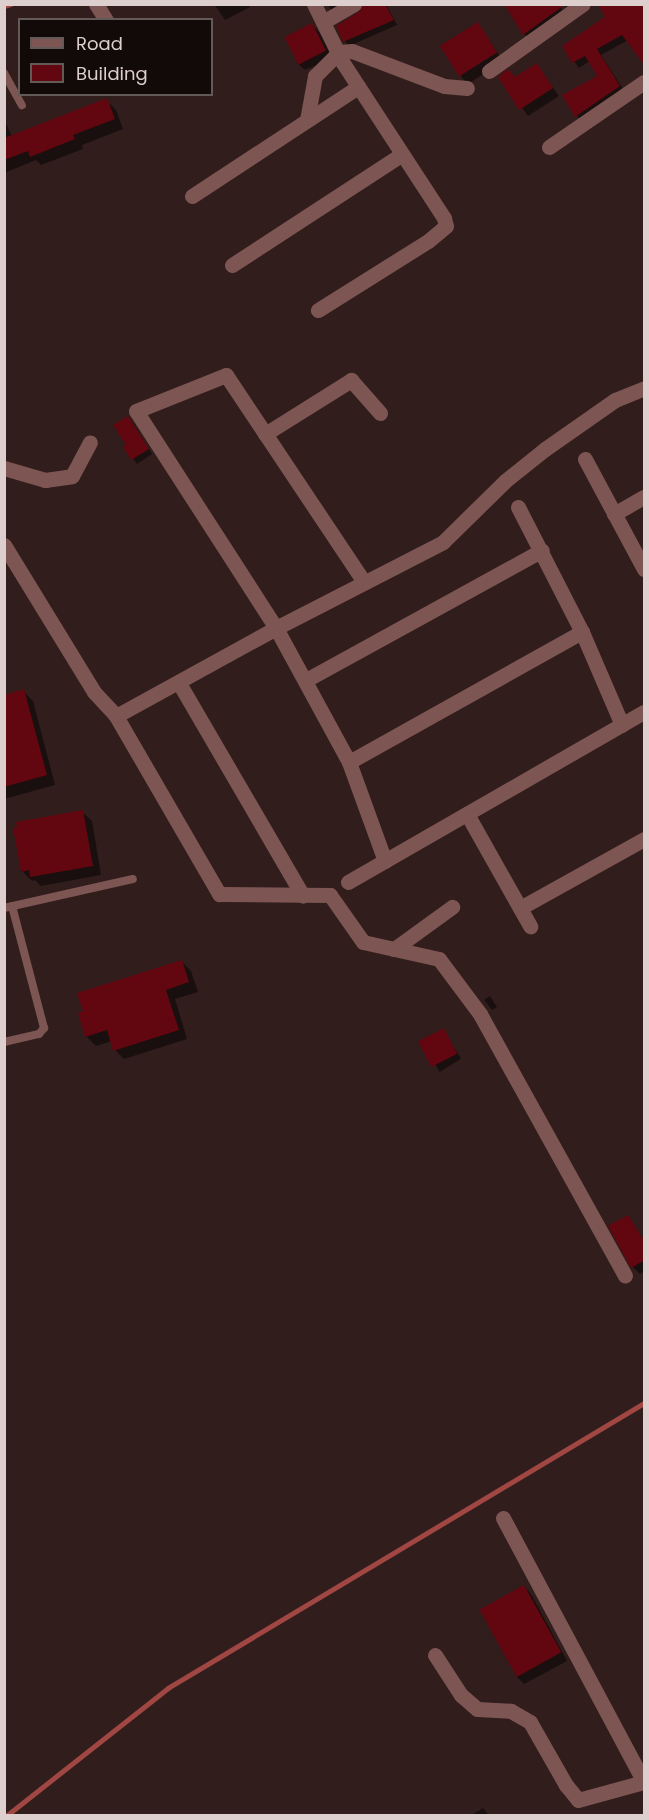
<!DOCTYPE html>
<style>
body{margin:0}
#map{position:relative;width:649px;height:1820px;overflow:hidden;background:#301d1c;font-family:Poppins,sans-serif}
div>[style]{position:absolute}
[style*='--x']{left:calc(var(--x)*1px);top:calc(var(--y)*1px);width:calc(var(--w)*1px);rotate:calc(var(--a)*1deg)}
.shadow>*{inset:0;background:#0007;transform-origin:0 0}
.stream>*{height:4.5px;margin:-2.25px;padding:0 2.25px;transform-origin:2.25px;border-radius:2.25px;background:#a04643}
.building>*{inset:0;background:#620610;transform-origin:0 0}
.service>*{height:8px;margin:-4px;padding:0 4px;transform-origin:4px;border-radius:4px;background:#7d5552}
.minor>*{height:15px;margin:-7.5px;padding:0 7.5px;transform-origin:7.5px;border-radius:7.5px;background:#7d5552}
span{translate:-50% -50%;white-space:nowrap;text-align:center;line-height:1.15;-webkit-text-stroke:4.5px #120a09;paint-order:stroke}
.frame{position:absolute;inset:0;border:6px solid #dccfcd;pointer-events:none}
.legend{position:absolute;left:18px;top:18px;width:195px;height:78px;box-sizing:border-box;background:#120a09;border:2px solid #635957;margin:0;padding:8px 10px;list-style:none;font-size:18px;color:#dccfcd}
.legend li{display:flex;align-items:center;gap:12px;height:30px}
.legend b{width:30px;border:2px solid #635957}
</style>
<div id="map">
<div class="shadow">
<i style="clip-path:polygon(214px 4px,249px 4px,250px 7px,225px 20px)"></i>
<i style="clip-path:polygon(327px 4px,347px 4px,333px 12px)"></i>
<i style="clip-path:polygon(364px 4px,386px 4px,397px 25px,349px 46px,345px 41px)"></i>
<i style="clip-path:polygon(559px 4px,564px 13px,529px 38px,524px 34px)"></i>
<i style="clip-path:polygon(607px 18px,628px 40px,601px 55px,625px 92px,581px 122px,564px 95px,599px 76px,590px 61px,579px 68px,564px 47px)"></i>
<i style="clip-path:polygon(478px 24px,503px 61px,468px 84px,461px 77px)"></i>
<i style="clip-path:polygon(312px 25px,319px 32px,332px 58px,305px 70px,297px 63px)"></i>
<i style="clip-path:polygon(537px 65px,559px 96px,528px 116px,500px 77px,515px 79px)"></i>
<i style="clip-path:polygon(106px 100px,116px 110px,123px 129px,82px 145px,83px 149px,41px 165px,36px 160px,4px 173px,4px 119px,12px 137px)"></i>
<i style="clip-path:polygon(132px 422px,152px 454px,137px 464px,125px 448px,129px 446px)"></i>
<i style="clip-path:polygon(23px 691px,33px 701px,55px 785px,4px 799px,4px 696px)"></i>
<i style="clip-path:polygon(82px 812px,92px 821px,101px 875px,41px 886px,35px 880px,32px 881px,22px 871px)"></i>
<i style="clip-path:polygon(182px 962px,191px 971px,198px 992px,175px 999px,187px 1039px,124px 1059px,115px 1050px,112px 1041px,96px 1046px,86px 1036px,85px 1012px)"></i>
<i style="clip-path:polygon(490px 996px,497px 1007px,492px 1010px,484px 1000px)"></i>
<i style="left:443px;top:1030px;width:34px;height:25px;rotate:58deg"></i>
<i style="clip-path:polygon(627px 1216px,644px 1240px,644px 1271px,640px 1274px,633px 1267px)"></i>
<i style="clip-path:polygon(524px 1586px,531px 1594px,567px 1661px,524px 1684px,517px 1677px)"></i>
<i style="clip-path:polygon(483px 1808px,490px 1816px,472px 1816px,472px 1815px)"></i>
</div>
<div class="stream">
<i style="--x:4;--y:6;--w:7;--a:-16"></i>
<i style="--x:6;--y:1816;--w:206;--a:-38.3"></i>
<i style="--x:168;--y:1688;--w:555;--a:-30.91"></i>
</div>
<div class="building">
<i style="clip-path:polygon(364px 4px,385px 4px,394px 20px,343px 42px,336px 26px,359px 12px)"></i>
<i style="clip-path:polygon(504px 4px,566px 4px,523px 35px)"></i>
<i style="clip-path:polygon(598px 4px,645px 4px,645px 66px,622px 35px,597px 49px,620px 86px,575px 117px,562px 95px,597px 76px,585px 56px,572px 63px,562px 46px,605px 17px)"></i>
<i style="left:478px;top:22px;width:36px;height:45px;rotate:58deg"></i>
<i style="left:312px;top:23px;width:31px;height:31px;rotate:63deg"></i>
<i style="clip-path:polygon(537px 63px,553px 88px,519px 110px,498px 77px,508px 69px,515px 77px)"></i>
<i style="clip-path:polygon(107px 98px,115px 119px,73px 135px,75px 139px,30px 157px,28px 151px,4px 160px,4px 138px)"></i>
<i style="clip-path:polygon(128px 416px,149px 449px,131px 460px,123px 447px,126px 445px,113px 425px)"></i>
<i style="clip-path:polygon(24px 689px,47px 775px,4px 787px,4px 695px)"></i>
<i style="clip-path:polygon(83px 810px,93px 866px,30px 877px,29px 870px,21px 872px,13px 828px,17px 827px,16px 822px)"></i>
<i style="clip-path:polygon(182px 960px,189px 982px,166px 990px,179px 1030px,113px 1051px,107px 1030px,85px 1037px,78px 1013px,83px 1011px,77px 993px)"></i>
<i style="left:444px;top:1028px;width:29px;height:29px;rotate:63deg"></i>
<i style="clip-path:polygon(628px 1215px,645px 1242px,645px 1260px,631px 1268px,608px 1226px)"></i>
<i style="left:524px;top:1585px;width:77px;height:51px;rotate:61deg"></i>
</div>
<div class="service">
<i style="--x:4;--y:73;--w:37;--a:61"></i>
<i style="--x:4;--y:908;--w:132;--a:-12.7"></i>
<i style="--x:4;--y:1042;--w:36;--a:-13"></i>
<i style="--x:39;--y:1034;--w:8;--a:-50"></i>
<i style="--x:44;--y:1028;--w:126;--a:-104.7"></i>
</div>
<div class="minor">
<i style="--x:96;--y:4;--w:19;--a:58"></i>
<i style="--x:314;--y:4;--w:66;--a:63.8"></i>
<i style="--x:343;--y:63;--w:185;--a:56.9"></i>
<i style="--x:444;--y:218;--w:8;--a:76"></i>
<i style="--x:446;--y:226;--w:23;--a:140"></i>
<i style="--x:428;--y:241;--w:130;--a:147.9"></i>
<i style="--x:323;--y:22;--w:36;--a:-30"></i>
<i style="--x:489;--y:71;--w:115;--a:-35.5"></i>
<i style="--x:307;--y:120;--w:45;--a:-79.7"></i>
<i style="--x:315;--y:76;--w:34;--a:-45"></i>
<i style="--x:339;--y:52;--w:13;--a:-4"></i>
<i style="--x:352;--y:51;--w:98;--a:20.8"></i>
<i style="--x:444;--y:86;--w:23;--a:5"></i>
<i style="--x:549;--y:147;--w:115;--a:-34.4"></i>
<i style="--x:192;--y:196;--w:199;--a:-33.3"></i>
<i style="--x:232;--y:265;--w:203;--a:-33.1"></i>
<i style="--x:265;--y:434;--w:102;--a:-32.1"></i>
<i style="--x:351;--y:380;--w:44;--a:48.7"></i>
<i style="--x:585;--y:459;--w:125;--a:61.8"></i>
<i style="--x:4;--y:468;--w:43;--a:16.3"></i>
<i style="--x:45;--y:480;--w:27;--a:-8"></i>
<i style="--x:72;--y:476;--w:38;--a:-62"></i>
<i style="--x:518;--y:507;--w:140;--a:62.9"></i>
<i style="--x:582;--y:632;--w:101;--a:66.7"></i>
<i style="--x:614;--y:514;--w:34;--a:-30"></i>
<i style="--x:4;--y:545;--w:172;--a:58.5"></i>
<i style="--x:94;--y:692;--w:33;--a:47"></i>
<i style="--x:116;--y:716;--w:206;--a:59.9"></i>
<i style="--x:219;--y:894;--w:111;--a:0.5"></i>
<i style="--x:330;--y:895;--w:57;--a:54.9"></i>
<i style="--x:363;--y:942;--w:78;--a:12.6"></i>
<i style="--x:439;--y:959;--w:69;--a:53.3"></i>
<i style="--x:480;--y:1014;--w:299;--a:61"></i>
<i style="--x:306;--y:680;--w:269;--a:-28.8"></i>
<i style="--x:179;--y:683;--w:246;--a:59.8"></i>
<i style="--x:116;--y:716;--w:183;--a:-28.8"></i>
<i style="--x:276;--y:628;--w:258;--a:-122.8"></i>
<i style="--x:136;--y:411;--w:97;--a:-21.8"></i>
<i style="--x:226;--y:375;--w:249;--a:56.3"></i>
<i style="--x:349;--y:762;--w:267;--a:-29.2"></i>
<i style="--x:467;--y:814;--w:129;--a:60.6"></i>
<i style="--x:385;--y:861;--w:105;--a:-110"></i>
<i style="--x:349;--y:762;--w:153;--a:-118.6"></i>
<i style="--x:276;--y:628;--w:188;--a:-27.2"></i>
<i style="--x:443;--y:542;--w:87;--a:-44.5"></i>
<i style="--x:505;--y:481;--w:51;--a:-38.7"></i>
<i style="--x:545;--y:449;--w:85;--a:-35"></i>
<i style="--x:615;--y:400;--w:31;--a:-22"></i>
<i style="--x:348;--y:882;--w:341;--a:-29.9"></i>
<i style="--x:520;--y:908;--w:142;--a:-29.1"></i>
<i style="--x:394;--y:949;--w:72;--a:-35.9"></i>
<i style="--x:503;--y:1518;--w:299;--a:61.9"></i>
<i style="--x:435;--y:1655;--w:48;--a:57"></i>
<i style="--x:461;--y:1695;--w:21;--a:41"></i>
<i style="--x:477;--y:1709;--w:34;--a:3"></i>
<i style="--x:511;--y:1711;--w:22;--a:30"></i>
<i style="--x:530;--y:1722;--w:73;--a:60.3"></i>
<i style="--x:566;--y:1785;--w:19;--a:51"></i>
<i style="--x:578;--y:1800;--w:68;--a:-15.3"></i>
</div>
<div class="frame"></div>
<ul class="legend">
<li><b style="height:8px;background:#7d5552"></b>Road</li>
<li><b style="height:16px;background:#620610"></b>Building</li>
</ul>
</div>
